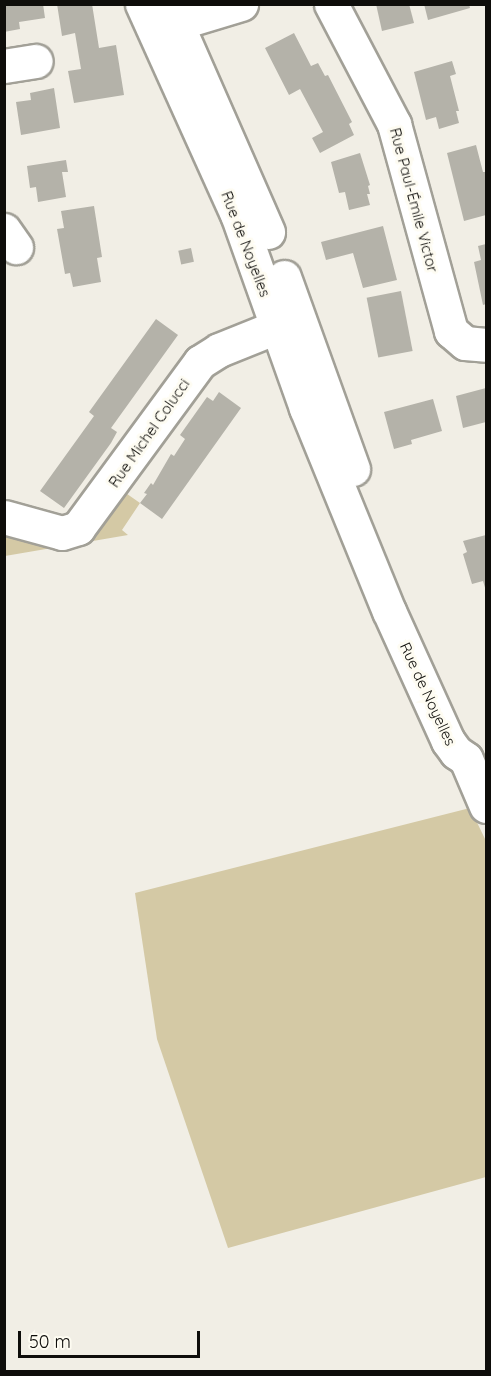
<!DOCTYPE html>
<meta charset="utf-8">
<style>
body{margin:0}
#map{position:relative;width:491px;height:1376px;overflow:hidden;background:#f1eee5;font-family:Quicksand,sans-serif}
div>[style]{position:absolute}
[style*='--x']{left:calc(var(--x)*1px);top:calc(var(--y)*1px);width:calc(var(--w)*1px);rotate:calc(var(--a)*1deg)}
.green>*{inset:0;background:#d4c9a5}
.building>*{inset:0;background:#b4b2a9;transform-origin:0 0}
.roads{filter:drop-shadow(2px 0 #a2a097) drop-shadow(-2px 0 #a2a097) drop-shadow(0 2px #a2a097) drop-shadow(0 -2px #a2a097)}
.minor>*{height:33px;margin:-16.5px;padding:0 16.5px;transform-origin:16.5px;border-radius:16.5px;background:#fff}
span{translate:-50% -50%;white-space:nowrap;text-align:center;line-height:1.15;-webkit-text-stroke:6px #fefcf2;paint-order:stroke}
.street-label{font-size:15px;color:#0e0d0a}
.frame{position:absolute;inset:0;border:6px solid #0e0d0a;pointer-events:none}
.scale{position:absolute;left:18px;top:1331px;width:182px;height:27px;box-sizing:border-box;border:3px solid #0e0d0a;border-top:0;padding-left:8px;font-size:18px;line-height:21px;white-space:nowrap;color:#0e0d0a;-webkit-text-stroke:4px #fefcf2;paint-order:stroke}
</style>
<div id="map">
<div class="green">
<i style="clip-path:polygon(120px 489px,140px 503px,122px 530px,128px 535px,5px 556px,4px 527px,56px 542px)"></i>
<i style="clip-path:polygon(470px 808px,486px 841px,486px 1177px,228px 1248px,157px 1039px,135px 893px)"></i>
</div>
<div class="building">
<i style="clip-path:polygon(4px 4px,43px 4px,45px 18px,19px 22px,20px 29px,4px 32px)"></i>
<i style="clip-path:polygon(57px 4px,92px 4px,99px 48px,116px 45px,124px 95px,74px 103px,68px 71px,81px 69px,75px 33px,62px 36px)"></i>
<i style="clip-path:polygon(376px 4px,409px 4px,414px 23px,382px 31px)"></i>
<i style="clip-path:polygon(424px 4px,469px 4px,470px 8px,428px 20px)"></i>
<i style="clip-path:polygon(294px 33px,311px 66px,318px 63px,325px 76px,328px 75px,352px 122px,349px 124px,354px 135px,320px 153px,312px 138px,323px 132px,300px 89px,289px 95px,265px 48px)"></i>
<i style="clip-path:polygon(452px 61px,456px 74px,450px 76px,459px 111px,456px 111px,459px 123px,439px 129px,436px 117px,426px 120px,414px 72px)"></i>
<i style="clip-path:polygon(54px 88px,60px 128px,21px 135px,16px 102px,31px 100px,30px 93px)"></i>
<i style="clip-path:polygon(476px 145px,483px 172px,486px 172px,486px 215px,464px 221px,447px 153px)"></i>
<i style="clip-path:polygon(360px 153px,370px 185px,368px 186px,370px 194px,367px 194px,370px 205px,349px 210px,345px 192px,339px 193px,331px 162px)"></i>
<i style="clip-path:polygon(66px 160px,68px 172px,62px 172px,66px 197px,38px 202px,36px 187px,30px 188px,27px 166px)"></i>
<i style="clip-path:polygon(94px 206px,102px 257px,97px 258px,101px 282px,73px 287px,70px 273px,65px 274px,57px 229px,64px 228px,61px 211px)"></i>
<i style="clip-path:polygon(383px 226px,397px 280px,363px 288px,353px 253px,326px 260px,321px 242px)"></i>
<i style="clip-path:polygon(486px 244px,486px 304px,483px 305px,474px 262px,481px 260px,478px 246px)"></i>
<i style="left:191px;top:248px;width:14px;height:13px;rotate:78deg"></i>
<i style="left:401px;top:291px;width:61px;height:35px;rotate:79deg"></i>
<i style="clip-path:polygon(156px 319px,178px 335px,111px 428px,117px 432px,111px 443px,64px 508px,40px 491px,94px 416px,89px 412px)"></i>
<i style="clip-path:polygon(486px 388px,486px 422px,463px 428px,456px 396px)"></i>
<i style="clip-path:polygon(219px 392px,241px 408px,162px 519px,140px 503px,147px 494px,144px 493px,151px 483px,153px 485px,171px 454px,174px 456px,185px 439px,180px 435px,207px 397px,213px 401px)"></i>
<i style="clip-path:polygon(433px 399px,442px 431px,411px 440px,412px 444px,394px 449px,384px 412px)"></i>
<i style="clip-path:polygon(486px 535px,486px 591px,483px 581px,472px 584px,463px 554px,467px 552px,463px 541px)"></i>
</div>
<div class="roads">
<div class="minor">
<i style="--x:142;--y:4;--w:230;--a:65.7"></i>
<i style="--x:237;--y:214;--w:206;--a:70.4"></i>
<i style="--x:306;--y:408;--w:219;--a:67.8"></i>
<i style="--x:389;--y:611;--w:143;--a:65.6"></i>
<i style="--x:448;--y:741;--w:14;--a:54"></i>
<i style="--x:456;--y:752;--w:12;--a:35"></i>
<i style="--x:168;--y:4;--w:249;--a:66.3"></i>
<i style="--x:331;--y:4;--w:136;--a:62.3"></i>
<i style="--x:394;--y:124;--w:215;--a:74.6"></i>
<i style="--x:451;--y:331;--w:18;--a:41"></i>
<i style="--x:465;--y:343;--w:21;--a:5"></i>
<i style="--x:155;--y:30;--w:90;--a:-16.8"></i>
<i style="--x:4;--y:66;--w:32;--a:-9"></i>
<i style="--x:4;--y:230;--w:21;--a:55"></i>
<i style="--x:284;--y:277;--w:204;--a:70.2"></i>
<i style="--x:4;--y:517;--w:60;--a:15.4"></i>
<i style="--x:62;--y:533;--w:17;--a:-17"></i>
<i style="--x:78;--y:528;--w:206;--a:-53.7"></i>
<i style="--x:200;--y:362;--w:22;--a:-32"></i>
<i style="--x:219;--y:350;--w:83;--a:-21.9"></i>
<i style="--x:466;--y:759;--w:51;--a:66.9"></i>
</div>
</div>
<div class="street-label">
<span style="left:414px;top:200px;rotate:75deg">Rue Paul-Émile Victor</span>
<span style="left:246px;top:244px;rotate:69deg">Rue de Noyelles</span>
<span style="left:149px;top:433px;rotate:-55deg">Rue Michel Colucci</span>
<span style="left:428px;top:694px;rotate:65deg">Rue de Noyelles</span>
</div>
<div class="frame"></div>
<div class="scale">50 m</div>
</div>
